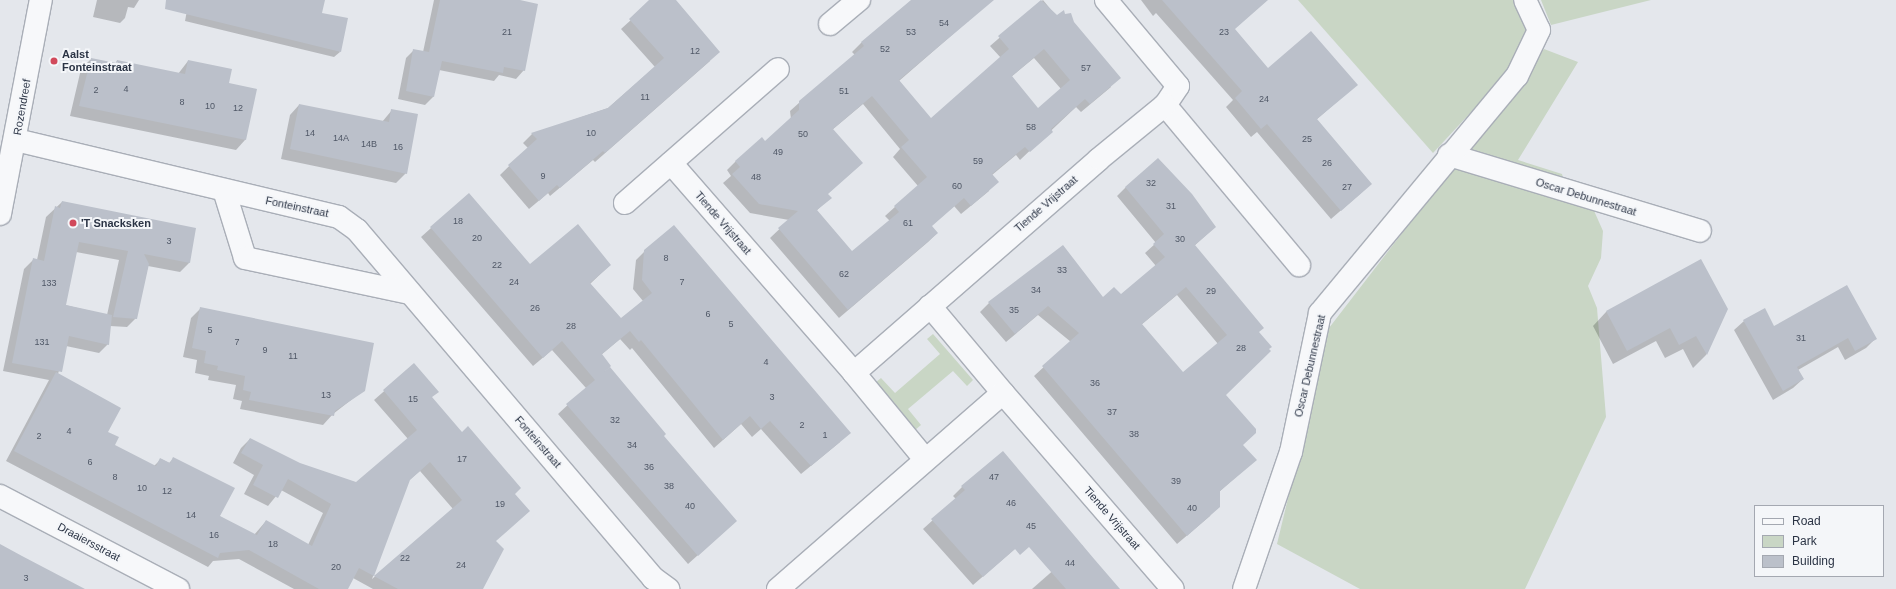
<!DOCTYPE html>
<style>
body{margin:0}
#map{position:relative;width:1896px;height:589px;overflow:hidden;background:#e4e7ec;font-family:Arial,sans-serif}
div>[style]{position:absolute}
[style*='--x']{left:calc(var(--x)*1px);top:calc(var(--y)*1px);width:calc(var(--w)*1px);rotate:calc(var(--a)*1deg)}
.green>*{inset:0;background:#c9d6c5}
.shadow>*{inset:0;background:#0003}
.building>*{inset:0;background:#bbc0ca}
.roads{filter:drop-shadow(1px 0 #a9aeb7) drop-shadow(-1px 0 #a9aeb7) drop-shadow(0 1px #a9aeb7) drop-shadow(0 -1px #a9aeb7)}
.street>*{height:22px;margin:-11px;padding:0 11px;transform-origin:11px;border-radius:11px;background:#f7f8fa}
.dots>*{width:11px;height:11px;translate:-50% -50%;box-sizing:border-box;border:2px solid #f4f6f9;border-radius:50%}
span{translate:-50% -50%;white-space:nowrap;text-align:center;line-height:1.15;-webkit-text-stroke:4px #f4f6f9;paint-order:stroke}
.number-label{font-size:9px;color:#4f5766}
.number-label span{-webkit-text-stroke-width:0}
.poi-label{font-size:11px;color:#2b3445;font-weight:700}
.left{translate:0 -50%;text-align:left}
.street-label{font-size:11px;color:#2b3445}
.legend{position:absolute;left:1754px;top:505px;width:130px;height:72px;box-sizing:border-box;background:#f4f6f9;border:1px solid #a4a8b1;margin:0;padding:5px 7px;list-style:none;font-size:12px;color:#2b3445}
.legend li{display:flex;align-items:center;gap:8px;height:20px}
.legend b{width:20px;border:1px solid #a4a8b1}
</style>
<div id="map">
<div class="green">
<i style="clip-path:polygon(1298px 0,1518px 0,1524px 11px,1526px 31px,1519px 55px,1500px 81px,1433px 153px)"></i>
<i style="clip-path:polygon(1541px 0,1651px 0,1551px 25px)"></i>
<i style="clip-path:polygon(1544px 49px,1578px 62px,1518px 160px,1562px 174px,1565px 185px,1591px 204px,1603px 231px,1601px 258px,1588px 286px,1597px 308px,1606px 417px,1525px 589px,1360px 589px,1277px 544px,1329px 328px)"></i>
<i style="clip-path:polygon(933px 334px,973px 380px,967px 386px,953px 371px,908px 409px,921px 425px,915px 430px,875px 383px,881px 378px,895px 393px,940px 354px,927px 339px)"></i>
</div>
<div class="shadow">
<i style="clip-path:polygon(97px 0,139px 0,134px 8px,128px 7px,125px 18px,120px 23px,93px 17px)"></i>
<i style="clip-path:polygon(189px 0,324px 0,321px 13px,340px 52px,334px 57px,185px 21px)"></i>
<i style="clip-path:polygon(434px 0,498px 0,524px 70px,516px 79px,499px 75px,494px 81px,439px 70px,433px 97px,425px 105px,398px 99px,406px 58px,414px 50px,423px 52px)"></i>
<i style="clip-path:polygon(653px 0,674px 0,710px 61px,595px 162px,593px 160px,550px 196px,548px 193px,529px 209px,500px 175px,528px 148px,523px 143px,532px 134px,608px 108px,655px 67px,621px 29px)"></i>
<i style="clip-path:polygon(evenodd,912px 0,991px 1px,899px 81px,931px 119px,1001px 58px,990px 46px,1043px 0,1057px 17px,1065px 16px,1073px 23px,1111px 87px,1081px 112px,1076px 107px,1020px 160px,1016px 155px,992px 175px,989px 191px,961px 214px,954px 206px,931px 226px,937px 233px,928px 242px,839px 318px,770px 238px,789px 220px,750px 213px,723px 183px,731px 176px,727px 170px,736px 161px,765px 142px,791px 119px,790px 111px,800px 102px,855px 55px,852px 52px,861px 43px,912px 0,1034px 58px,1061px 89px,1038px 110px,1011px 77px,1034px 58px,912px 0,863px 104px,900px 149px,893px 157px,918px 186px,885px 216px,890px 221px,852px 253px,816px 211px,830px 198px,827px 194px,862px 163px,832px 130px,863px 104px)"></i>
<i style="clip-path:polygon(1141px 0,1267px 0,1234px 29px,1268px 70px,1356px 85px,1316px 120px,1361px 193px,1331px 219px,1257px 132px,1251px 137px,1226px 107px,1233px 100px,1156px 13px,1153px 16px)"></i>
<i style="clip-path:polygon(91px 59px,115px 64px,117px 61px,178px 74px,188px 61px,228px 84px,255px 90px,245px 140px,236px 150px,70px 116px,81px 69px)"></i>
<i style="clip-path:polygon(299px 105px,382px 122px,392px 110px,406px 173px,396px 183px,281px 159px,290px 115px)"></i>
<i style="clip-path:polygon(evenodd,1126px 187px,1215px 227px,1194px 246px,1258px 332px,1225px 395px,1242px 445px,1255px 460px,1219px 492px,1210px 516px,1177px 544px,1034px 376px,1071px 342px,1038px 315px,1006px 342px,980px 312px,989px 303px,1121px 296px,1156px 266px,1145px 253px,1156px 243px,1117px 196px,1126px 187px,1177px 295px,1218px 344px,1183px 374px,1141px 325px,1177px 295px)"></i>
<i style="clip-path:polygon(469px 194px,530px 265px,610px 265px,590px 284px,621px 319px,643px 301px,633px 289px,636px 260px,645px 251px,840px 442px,801px 474px,761px 429px,752px 437px,741px 424px,714px 448px,632px 348px,630px 350px,620px 339px,601px 355px,605px 371px,736px 521px,688px 564px,558px 414px,586px 388px,552px 350px,533px 366px,421px 237px)"></i>
<i style="clip-path:polygon(evenodd,62px 202px,195px 229px,189px 263px,180px 272px,148px 266px,136px 318px,127px 327px,110px 326px,108px 344px,99px 353px,66px 346px,58px 374px,107px 432px,113px 446px,154px 466px,161px 459px,169px 463px,174px 458px,219px 516px,254px 535px,266px 521px,308px 545px,323px 513px,281px 490px,268px 506px,244px 494px,254px 475px,233px 463px,241px 448px,250px 439px,299px 464px,357px 483px,408px 439px,374px 400px,414px 365px,431px 398px,514px 494px,495px 541px,482px 589px,373px 589px,353px 578px,347px 589px,294px 589px,239px 559px,213px 561px,208px 567px,6px 461px,49px 380px,3px 371px,24px 269px,33px 260px,37px 260px,46px 217px,62px 202px,76px 252px,119px 260px,107px 315px,65px 305px,76px 252px,62px 202px,420px 471px,453px 509px,372px 579px,408px 481px,420px 471px)"></i>
<i style="clip-path:polygon(1701px 261px,1727px 309px,1706px 355px,1693px 368px,1683px 349px,1665px 358px,1656px 341px,1613px 364px,1593px 326px,1606px 312px)"></i>
<i style="clip-path:polygon(201px 308px,364px 390px,333px 414px,323px 425px,240px 409px,242px 401px,233px 399px,236px 385px,208px 380px,209px 376px,195px 373px,197px 360px,183px 357px,191px 318px)"></i>
<i style="clip-path:polygon(1744px 321px,1774px 327px,1875px 339px,1866px 348px,1845px 360px,1838px 347px,1798px 370px,1803px 379px,1793px 388px,1773px 400px,1734px 330px)"></i>
<i style="clip-path:polygon(1003px 453px,1045px 523px,973px 585px,923px 529px,956px 499px,953px 496px,962px 487px)"></i>
<i style="clip-path:polygon(1082px 545px,1113px 589px,1032px 589px)"></i>
</div>
<div class="building">
<i style="clip-path:polygon(166px 0,325px 0,322px 13px,348px 18px,341px 52px,165px 9px)"></i>
<i style="clip-path:polygon(440px 0,520px 0,538px 4px,525px 71px,504px 67px,503px 73px,442px 61px,434px 97px,406px 91px,413px 49px,429px 52px)"></i>
<i style="clip-path:polygon(649px 0,676px 0,720px 52px,605px 153px,603px 151px,560px 188px,557px 185px,539px 201px,508px 165px,537px 139px,531px 133px,608px 108px,664px 58px,629px 19px)"></i>
<i style="clip-path:polygon(evenodd,911px 0,994px 0,899px 80px,931px 118px,1009px 49px,998px 36px,1041px 0,1057px 15px,1064px 10px,1065px 14px,1071px 13px,1074px 22px,1121px 78px,1090px 104px,1085px 99px,1051px 129px,1053px 132px,1030px 152px,1025px 147px,992px 174px,999px 182px,971px 206px,964px 198px,932px 226px,938px 233px,848px 310px,778px 228px,798px 211px,759px 204px,732px 174px,740px 167px,735px 161px,762px 137px,765px 141px,799px 110px,799px 101px,864px 46px,861px 42px,911px 0,1044px 49px,1070px 80px,1038px 108px,1012px 76px,1044px 49px,911px 0,872px 96px,909px 140px,901px 147px,927px 177px,894px 206px,899px 212px,852px 251px,817px 210px,832px 198px,828px 194px,863px 163px,833px 129px,872px 96px)"></i>
<i style="clip-path:polygon(1162px 0,1268px 0,1235px 29px,1268px 68px,1311px 31px,1358px 85px,1317px 119px,1372px 184px,1341px 211px,1267px 124px,1261px 129px,1235px 98px,1242px 91px)"></i>
<i style="clip-path:polygon(91px 58px,116px 63px,117px 60px,185px 74px,188px 60px,232px 69px,229px 83px,257px 89px,246px 140px,79px 106px)"></i>
<i style="clip-path:polygon(299px 104px,389px 122px,391px 109px,418px 114px,407px 174px,290px 149px)"></i>
<i style="clip-path:polygon(evenodd,1158px 158px,1192px 194px,1216px 227px,1195px 245px,1264px 328px,1259px 332px,1272px 347px,1269px 349px,1271px 351px,1226px 395px,1256px 429px,1256px 433px,1243px 445px,1257px 460px,1220px 491px,1220px 507px,1187px 536px,1042px 366px,1079px 333px,1048px 306px,1015px 334px,988px 302px,1063px 245px,1103px 297px,1114px 287px,1121px 294px,1165px 257px,1153px 244px,1164px 234px,1125px 187px,1158px 158px,1186px 287px,1227px 335px,1183px 372px,1142px 324px,1186px 287px)"></i>
<i style="clip-path:polygon(469px 193px,530px 264px,578px 224px,611px 265px,590px 283px,621px 318px,652px 293px,642px 280px,644px 250px,674px 225px,851px 433px,811px 466px,770px 421px,761px 429px,750px 416px,723px 440px,641px 340px,639px 342px,630px 331px,602px 354px,611px 366px,602px 374px,610px 367px,666px 434px,664px 436px,737px 521px,698px 556px,566px 404px,595px 380px,562px 341px,543px 358px,430px 227px)"></i>
<i style="clip-path:polygon(62px 201px,196px 228px,190px 263px,144px 254px,149px 264px,137px 319px,113px 317px,128px 251px,79px 242px,66px 305px,112px 315px,109px 345px,69px 336px,62px 372px,12px 363px,33px 258px,44px 261px,55px 206px,60px 208px)"></i>
<i style="clip-path:polygon(1701px 259px,1728px 309px,1707px 355px,1696px 336px,1679px 345px,1670px 328px,1627px 351px,1606px 311px)"></i>
<i style="clip-path:polygon(1847px 285px,1877px 339px,1855px 351px,1848px 338px,1797px 367px,1804px 379px,1783px 391px,1743px 320px,1765px 308px,1774px 326px)"></i>
<i style="clip-path:polygon(200px 307px,374px 343px,365px 391px,335px 411px,334px 416px,249px 400px,251px 392px,243px 390px,245px 376px,217px 370px,218px 366px,204px 363px,206px 351px,192px 348px)"></i>
<i style="clip-path:polygon(evenodd,414px 363px,439px 392px,432px 397px,462px 432px,468px 426px,521px 488px,515px 494px,530px 511px,496px 541px,504px 549px,483px 589px,398px 589px,359px 568px,348px 589px,319px 589px,249px 550px,220px 553px,218px 558px,14px 451px,56px 372px,121px 408px,108px 432px,119px 437px,115px 445px,156px 466px,160px 458px,170px 463px,173px 457px,235px 488px,220px 516px,257px 535px,266px 520px,312px 546px,331px 504px,288px 479px,278px 498px,253px 485px,263px 465px,241px 453px,250px 438px,300px 463px,356px 482px,417px 430px,383px 390px,414px 363px,430px 462px,462px 500px,374px 576px,410px 480px,430px 462px)"></i>
<i style="clip-path:polygon(1003px 451px,1095px 560px,1120px 589px,1066px 589px,1029px 547px,1020px 555px,1015px 549px,983px 577px,931px 519px,965px 490px,961px 486px)"></i>
<i style="clip-path:polygon(0 544px,22px 556px,85px 589px,0 589px)"></i>
</div>
<div class="roads">
<div class="street">
<i style="--x:1106;--y:0;--w:112;--a:50.1"></i>
<i style="--x:1178;--y:86;--w:23;--a:124"></i>
<i style="--x:1165;--y:105;--w:209;--a:50.1"></i>
<i style="--x:830;--y:24;--w:38;--a:-40"></i>
<i style="--x:16;--y:140;--w:332;--a:13.4"></i>
<i style="--x:339;--y:217;--w:22;--a:36"></i>
<i style="--x:357;--y:230;--w:457;--a:49.6"></i>
<i style="--x:653;--y:578;--w:19;--a:36"></i>
<i style="--x:1449;--y:155;--w:262;--a:16.8"></i>
<i style="--x:671;--y:163;--w:279;--a:48.9"></i>
<i style="--x:854;--y:373;--w:112;--a:50.5"></i>
<i style="--x:224;--y:190;--w:71;--a:72.8"></i>
<i style="--x:245;--y:258;--w:168;--a:12"></i>
<i style="--x:625;--y:203;--w:203;--a:-41.2"></i>
<i style="--x:0;--y:214;--w:218;--a:-79.2"></i>
<i style="--x:930;--y:306;--w:114;--a:50"></i>
<i style="--x:854;--y:373;--w:325;--a:-41.1"></i>
<i style="--x:1099;--y:159;--w:85;--a:-39.3"></i>
<i style="--x:0;--y:496;--w:201;--a:27.6"></i>
<i style="--x:778;--y:589;--w:298;--a:-41.1"></i>
<i style="--x:1003;--y:393;--w:259;--a:49.1"></i>
<i style="--x:1244;--y:589;--w:145;--a:-71.1"></i>
<i style="--x:1291;--y:452;--w:142;--a:-78.2"></i>
<i style="--x:1320;--y:313;--w:308;--a:-50.3"></i>
<i style="--x:1517;--y:76;--w:51;--a:-64.4"></i>
<i style="--x:1539;--y:30;--w:33;--a:-115"></i>
</div>
</div>
<div class="dots">
<i style="left:54px;top:61px;background:#d1495b"></i>
<i style="left:73px;top:223px;background:#d1495b"></i>
</div>
<div class="number-label">
<span style="left:944px;top:23px">54</span>
<span style="left:507px;top:32px">21</span>
<span style="left:911px;top:32px">53</span>
<span style="left:1224px;top:32px">23</span>
<span style="left:885px;top:49px">52</span>
<span style="left:695px;top:51px">12</span>
<span style="left:1086px;top:68px">57</span>
<span style="left:126px;top:89px">4</span>
<span style="left:96px;top:90px">2</span>
<span style="left:844px;top:91px">51</span>
<span style="left:645px;top:97px">11</span>
<span style="left:1264px;top:99px">24</span>
<span style="left:182px;top:102px">8</span>
<span style="left:210px;top:106px">10</span>
<span style="left:238px;top:108px">12</span>
<span style="left:1031px;top:127px">58</span>
<span style="left:310px;top:133px">14</span>
<span style="left:591px;top:133px">10</span>
<span style="left:803px;top:134px">50</span>
<span style="left:341px;top:138px">14A</span>
<span style="left:1307px;top:139px">25</span>
<span style="left:369px;top:144px">14B</span>
<span style="left:398px;top:147px">16</span>
<span style="left:778px;top:152px">49</span>
<span style="left:978px;top:161px">59</span>
<span style="left:1327px;top:163px">26</span>
<span style="left:543px;top:176px">9</span>
<span style="left:756px;top:177px">48</span>
<span style="left:1151px;top:183px">32</span>
<span style="left:957px;top:186px">60</span>
<span style="left:1347px;top:187px">27</span>
<span style="left:1171px;top:206px">31</span>
<span style="left:458px;top:221px">18</span>
<span style="left:908px;top:223px">61</span>
<span style="left:477px;top:238px">20</span>
<span style="left:1180px;top:239px">30</span>
<span style="left:169px;top:241px">3</span>
<span style="left:666px;top:258px">8</span>
<span style="left:497px;top:265px">22</span>
<span style="left:1062px;top:270px">33</span>
<span style="left:844px;top:274px">62</span>
<span style="left:514px;top:282px">24</span>
<span style="left:682px;top:282px">7</span>
<span style="left:49px;top:283px">133</span>
<span style="left:1036px;top:290px">34</span>
<span style="left:1211px;top:291px">29</span>
<span style="left:535px;top:308px">26</span>
<span style="left:1014px;top:310px">35</span>
<span style="left:708px;top:314px">6</span>
<span style="left:731px;top:324px">5</span>
<span style="left:571px;top:326px">28</span>
<span style="left:210px;top:330px">5</span>
<span style="left:1801px;top:338px">31</span>
<span style="left:42px;top:342px">131</span>
<span style="left:237px;top:342px">7</span>
<span style="left:1241px;top:348px">28</span>
<span style="left:265px;top:350px">9</span>
<span style="left:293px;top:356px">11</span>
<span style="left:766px;top:362px">4</span>
<span style="left:1095px;top:383px">36</span>
<span style="left:326px;top:395px">13</span>
<span style="left:772px;top:397px">3</span>
<span style="left:413px;top:399px">15</span>
<span style="left:1112px;top:412px">37</span>
<span style="left:615px;top:420px">32</span>
<span style="left:802px;top:425px">2</span>
<span style="left:69px;top:431px">4</span>
<span style="left:1134px;top:434px">38</span>
<span style="left:825px;top:435px">1</span>
<span style="left:39px;top:436px">2</span>
<span style="left:632px;top:445px">34</span>
<span style="left:462px;top:459px">17</span>
<span style="left:90px;top:462px">6</span>
<span style="left:649px;top:467px">36</span>
<span style="left:115px;top:477px">8</span>
<span style="left:994px;top:477px">47</span>
<span style="left:1176px;top:481px">39</span>
<span style="left:669px;top:486px">38</span>
<span style="left:142px;top:488px">10</span>
<span style="left:167px;top:491px">12</span>
<span style="left:1011px;top:503px">46</span>
<span style="left:500px;top:504px">19</span>
<span style="left:690px;top:506px">40</span>
<span style="left:1192px;top:508px">40</span>
<span style="left:191px;top:515px">14</span>
<span style="left:1031px;top:526px">45</span>
<span style="left:214px;top:535px">16</span>
<span style="left:273px;top:544px">18</span>
<span style="left:405px;top:558px">22</span>
<span style="left:1070px;top:563px">44</span>
<span style="left:461px;top:565px">24</span>
<span style="left:336px;top:567px">20</span>
<span style="left:26px;top:578px">3</span>
</div>
<div class="poi-label">
<span class="left" style="left:62px;top:61px">Aalst<br>Fonteinstraat</span>
<span class="left" style="left:81px;top:223px">'T Snacksken</span>
</div>
<div class="street-label">
<span style="left:22px;top:107px;rotate:-80deg">Rozendreef</span>
<span style="left:1586px;top:197px;rotate:17deg">Oscar Debunnestraat</span>
<span style="left:1046px;top:204px;rotate:-41deg">Tiende Vrijstraat</span>
<span style="left:297px;top:207px;rotate:12deg">Fonteinstraat</span>
<span style="left:723px;top:223px;rotate:49deg">Tiende Vrijstraat</span>
<span style="left:1310px;top:366px;rotate:-77deg">Oscar Debunnestraat</span>
<span style="left:538px;top:442px;rotate:49deg">Fonteinstraat</span>
<span style="left:1112px;top:518px;rotate:49deg">Tiende Vrijstraat</span>
<span style="left:89px;top:542px;rotate:28deg">Draaiersstraat</span>
</div>
<ul class="legend">
<li><b style="height:5px;background:#f7f8fa"></b>Road</li>
<li><b style="height:11px;background:#c9d6c5"></b>Park</li>
<li><b style="height:11px;background:#bbc0ca"></b>Building</li>
</ul>
</div>
